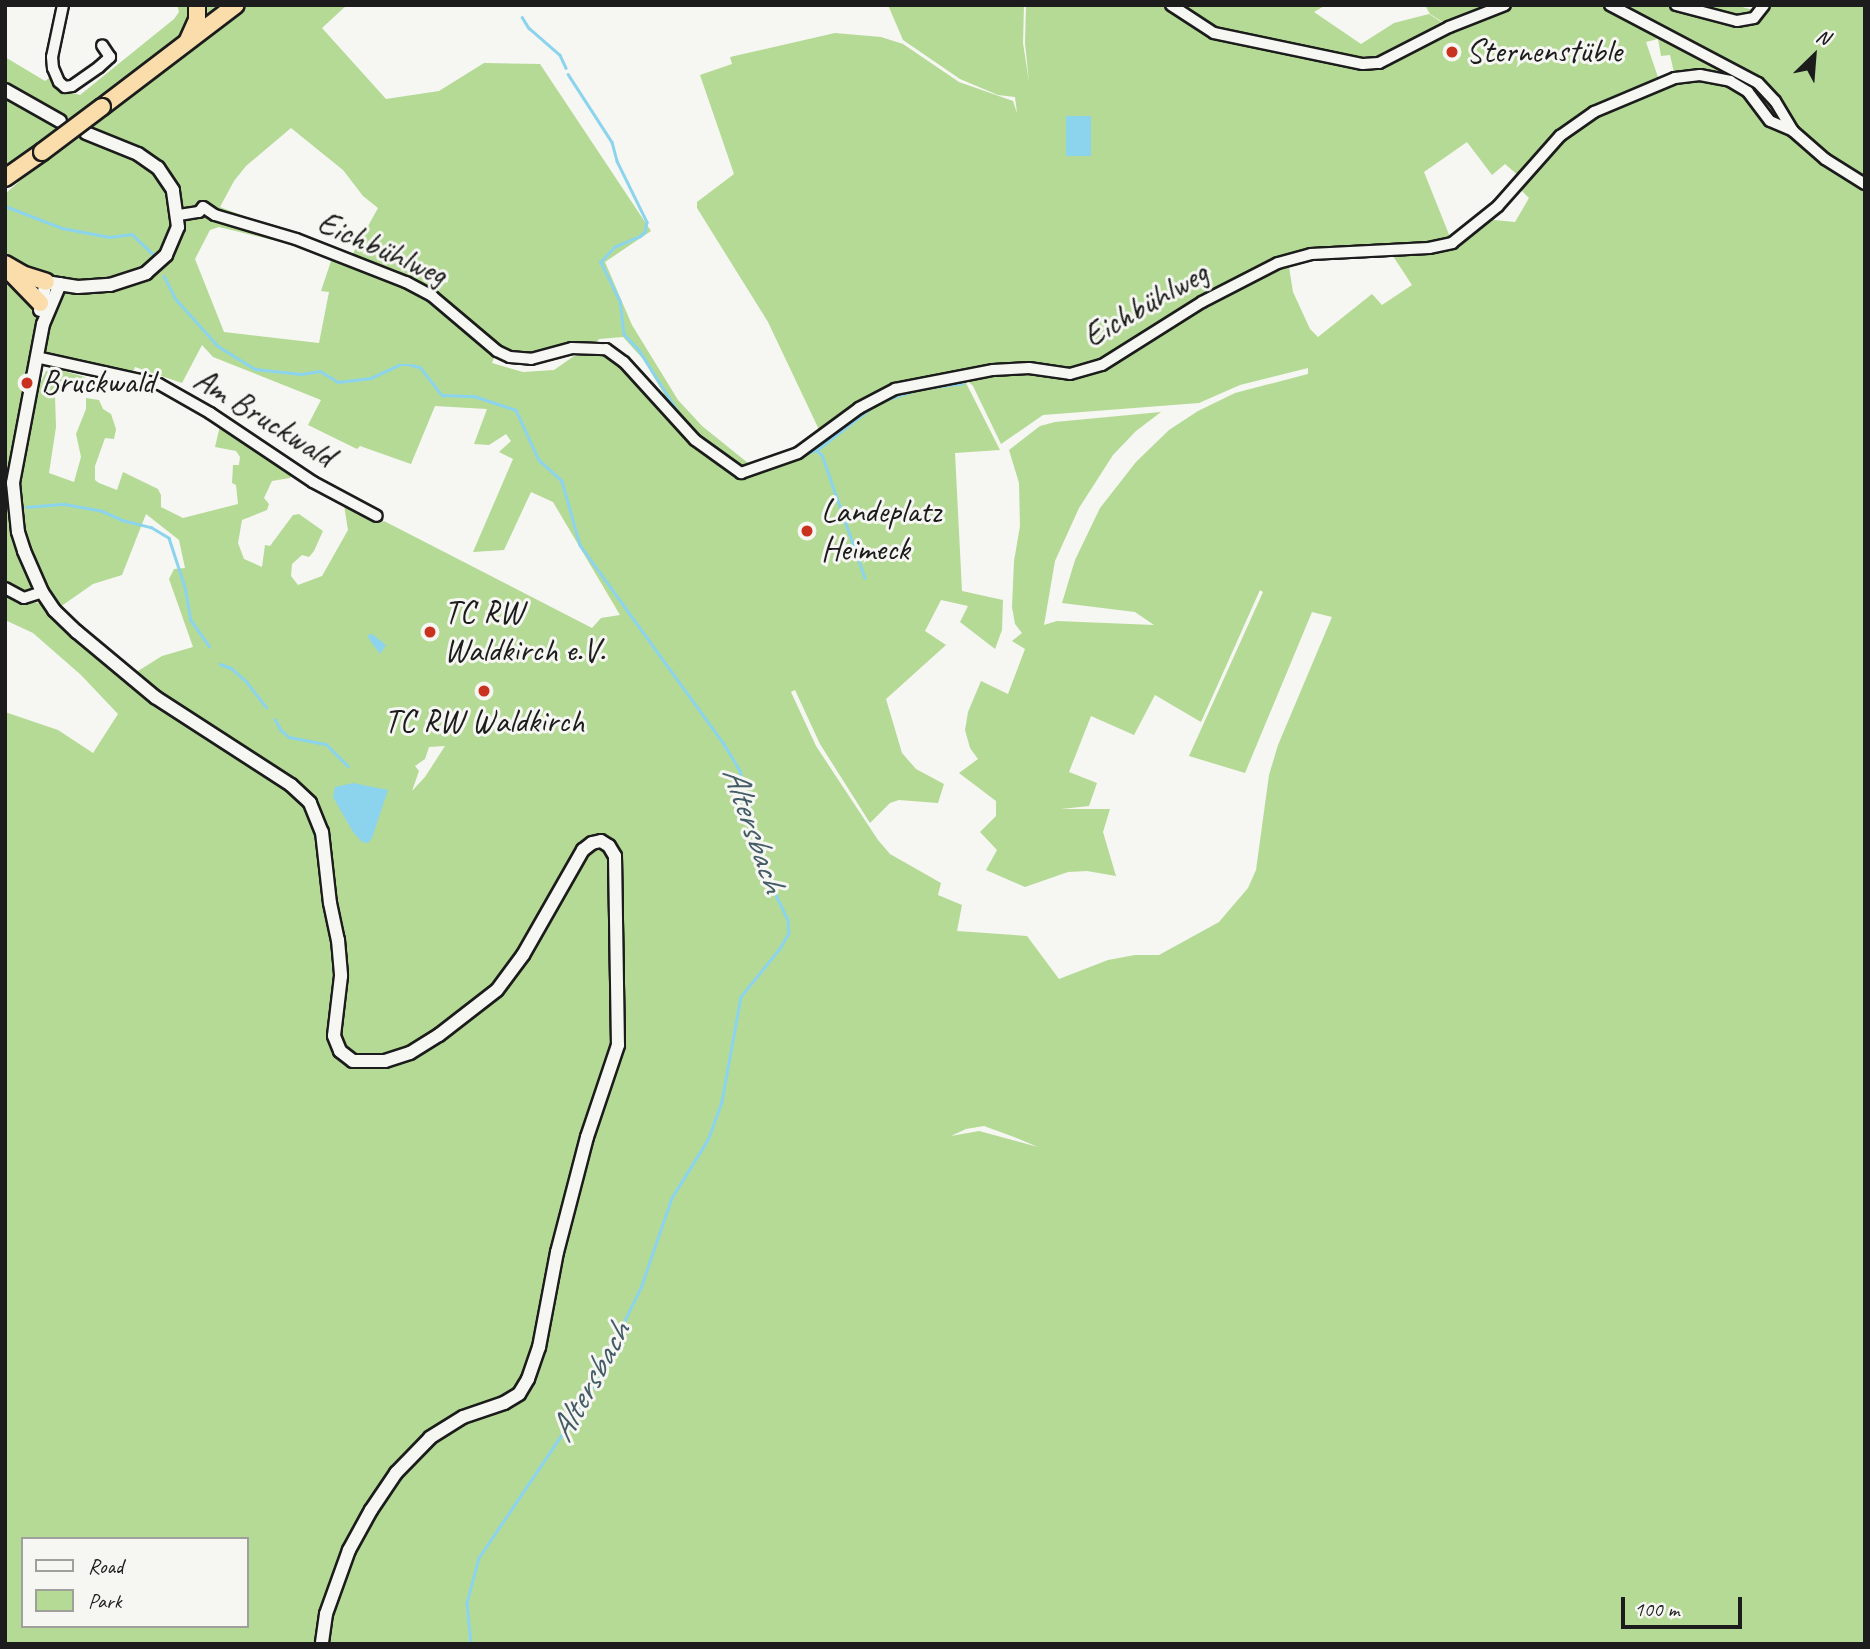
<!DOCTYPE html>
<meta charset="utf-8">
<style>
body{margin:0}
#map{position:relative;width:1870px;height:1649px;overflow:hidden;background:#f6f6f2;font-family:Caveat,sans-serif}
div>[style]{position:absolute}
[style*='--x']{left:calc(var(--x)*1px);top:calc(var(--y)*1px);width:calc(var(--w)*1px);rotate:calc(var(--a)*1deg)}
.green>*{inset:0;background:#b4da95}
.water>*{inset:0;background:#8cd4ee;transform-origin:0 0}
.stream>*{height:2.5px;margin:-1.25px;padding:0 1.25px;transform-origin:1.25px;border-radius:1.25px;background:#8cd4ee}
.roads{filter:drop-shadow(2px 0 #1c1c1c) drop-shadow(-2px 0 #1c1c1c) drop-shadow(0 2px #1c1c1c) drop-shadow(0 -2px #1c1c1c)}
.minor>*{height:10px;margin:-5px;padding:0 5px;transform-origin:5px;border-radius:5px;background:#f6f6f2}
.tertiary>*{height:12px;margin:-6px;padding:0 6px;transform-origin:6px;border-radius:6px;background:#f6f6f2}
.trunk>*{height:16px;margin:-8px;padding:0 8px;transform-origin:8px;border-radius:8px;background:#faddab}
.bridges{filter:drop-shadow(2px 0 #1c1c1c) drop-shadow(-2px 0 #1c1c1c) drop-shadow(0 2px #1c1c1c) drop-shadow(0 -2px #1c1c1c)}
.trunk-bridge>*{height:16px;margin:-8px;padding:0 8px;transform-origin:8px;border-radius:8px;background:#faddab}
.dots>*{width:19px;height:19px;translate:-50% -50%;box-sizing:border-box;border:4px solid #f6f6f2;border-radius:50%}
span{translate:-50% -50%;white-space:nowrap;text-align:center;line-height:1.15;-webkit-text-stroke:6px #f6f6f2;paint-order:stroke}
.poi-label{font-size:33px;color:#1c1c1c}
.left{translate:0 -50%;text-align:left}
.street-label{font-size:33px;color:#1c1c1c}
.water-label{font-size:35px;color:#435c66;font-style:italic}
.frame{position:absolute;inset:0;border:7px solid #1c1c1c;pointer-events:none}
.legend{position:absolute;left:21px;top:1537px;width:228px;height:91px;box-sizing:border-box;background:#f6f6f2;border:2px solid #9f9f9c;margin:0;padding:9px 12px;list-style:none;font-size:21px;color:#1c1c1c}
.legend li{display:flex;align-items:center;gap:14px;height:35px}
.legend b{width:35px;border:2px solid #9f9f9c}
.north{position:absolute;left:1779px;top:21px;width:70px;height:70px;-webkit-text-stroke:5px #f6f6f2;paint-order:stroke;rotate:25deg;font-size:19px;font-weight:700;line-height:28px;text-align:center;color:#1c1c1c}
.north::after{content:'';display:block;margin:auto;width:24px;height:32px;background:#1c1c1c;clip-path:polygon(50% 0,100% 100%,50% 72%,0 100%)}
.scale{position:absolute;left:1621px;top:1597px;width:121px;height:32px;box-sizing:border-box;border:4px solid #1c1c1c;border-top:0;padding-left:9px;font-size:21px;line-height:24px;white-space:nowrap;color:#1c1c1c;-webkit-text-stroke:5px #f6f6f2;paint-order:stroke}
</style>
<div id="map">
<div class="green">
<i style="clip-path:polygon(177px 5px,220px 5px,5px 167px,5px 57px,45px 81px,49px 78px,61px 90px,80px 95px,174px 19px,179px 12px)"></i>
<i style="clip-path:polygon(evenodd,245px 5px,347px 5px,322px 28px,386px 99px,439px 91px,484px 63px,540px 64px,651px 231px,605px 262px,632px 325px,678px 400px,702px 426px,753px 467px,797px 453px,822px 436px,768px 322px,697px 208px,697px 202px,734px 174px,700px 75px,732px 64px,730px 57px,835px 33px,881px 37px,903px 44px,959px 82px,1013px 101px,1017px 113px,1015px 97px,998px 95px,960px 79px,903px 40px,888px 5px,1024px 5px,1023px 43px,1029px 82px,1025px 43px,1026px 5px,1166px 5px,1213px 36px,1215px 30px,1176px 5px,1326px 5px,1314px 12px,1361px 44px,1394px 23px,1429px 14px,1449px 27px,1511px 5px,1608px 5px,1759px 83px,1613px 5px,1734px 5px,1758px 11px,1762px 5px,1865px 5px,1865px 1644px,5px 1644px,5px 712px,58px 730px,93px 753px,118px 714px,81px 675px,33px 633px,5px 620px,5px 591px,24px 602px,43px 603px,130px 676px,162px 656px,193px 647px,169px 579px,174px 569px,185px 568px,179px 540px,146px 514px,122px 575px,93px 584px,60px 607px,12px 532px,31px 587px,24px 593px,5px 584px,5px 194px,48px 156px,52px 158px,73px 142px,108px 115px,106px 112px,245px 5px,1658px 39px,1661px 56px,1670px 55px,1675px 77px,1660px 83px,1646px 42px,1658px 39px,245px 5px,291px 128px,343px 170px,363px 196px,378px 208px,351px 257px,220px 207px,234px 181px,246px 166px,291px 128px,245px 5px,1467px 142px,1492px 175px,1505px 164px,1520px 177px,1516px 185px,1529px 198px,1515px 222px,1484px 219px,1452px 242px,1424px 172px,1467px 142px,245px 5px,219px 227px,333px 255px,321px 291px,329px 292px,319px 343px,224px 332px,195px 259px,210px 230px,219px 227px,245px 5px,1389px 250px,1412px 285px,1382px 305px,1372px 294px,1318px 337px,1310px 329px,1293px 292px,1288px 261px,1389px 250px,245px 5px,623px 337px,643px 359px,664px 394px,659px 398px,604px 346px,596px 343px,599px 339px,623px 337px,245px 5px,202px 345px,213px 357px,321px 400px,308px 425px,357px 449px,360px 446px,411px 464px,435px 406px,487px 409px,474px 444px,489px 445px,506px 434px,511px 441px,499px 452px,513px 459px,473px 552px,504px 550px,531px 492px,553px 502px,620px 615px,601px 618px,592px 628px,384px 521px,380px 523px,344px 505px,348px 530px,322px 576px,298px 585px,291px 576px,292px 564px,302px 555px,309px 557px,314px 551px,323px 531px,299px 514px,293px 515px,270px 546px,265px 545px,262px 567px,244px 559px,238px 543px,242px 520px,267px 510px,269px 504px,264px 498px,272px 481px,290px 478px,293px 472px,220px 426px,215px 447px,236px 451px,240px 457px,239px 465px,233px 465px,232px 483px,236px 485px,238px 504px,183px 518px,161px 507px,161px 495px,158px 489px,123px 472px,117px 490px,99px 483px,95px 480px,95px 466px,105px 438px,114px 439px,116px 429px,111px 414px,103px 409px,99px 400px,86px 398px,86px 409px,76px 434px,81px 457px,74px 482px,49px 473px,56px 427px,55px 396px,60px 386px,83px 380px,85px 377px,57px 369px,46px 371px,40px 384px,22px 476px,10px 475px,32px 350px,133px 372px,135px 367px,182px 383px,202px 345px,245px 5px,591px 350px,574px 356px,554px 370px,523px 372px,492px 363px,496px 353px,534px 363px,570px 352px,591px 350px,245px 5px,1308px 368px,1308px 374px,1235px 393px,1198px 411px,1169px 430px,1136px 462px,1100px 508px,1075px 560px,1062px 603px,1135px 612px,1154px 625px,1057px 621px,1044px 625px,1055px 561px,1079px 508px,1113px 455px,1136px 431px,1161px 412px,1055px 422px,1040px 426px,1009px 450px,1019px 483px,1020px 526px,1014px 561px,1012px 607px,1015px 624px,1022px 633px,1012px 641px,1025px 649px,1008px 694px,981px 681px,968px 712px,965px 730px,970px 748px,978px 759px,959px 773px,996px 801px,996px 816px,980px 832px,997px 850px,986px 870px,1025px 887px,1068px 872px,1087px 871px,1116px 876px,1103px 832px,1110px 809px,1061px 809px,1089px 806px,1097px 783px,1069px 772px,1091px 716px,1134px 735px,1155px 695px,1201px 722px,1260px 590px,1263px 592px,1189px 756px,1245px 773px,1312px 612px,1332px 617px,1278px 745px,1269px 775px,1256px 870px,1248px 888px,1219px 922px,1159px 955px,1135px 955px,1108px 960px,1059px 979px,1027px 936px,957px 931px,962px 905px,938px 895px,941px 883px,890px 854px,878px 840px,816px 746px,791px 692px,795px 690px,820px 744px,870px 823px,890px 803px,899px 800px,938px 803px,944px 784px,916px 769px,902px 753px,886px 699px,946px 645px,925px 631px,941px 600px,968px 606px,960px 622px,995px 649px,1002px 630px,1003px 600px,962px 591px,955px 453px,1000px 450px,962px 375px,973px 386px,1001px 444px,1043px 415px,1199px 403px,1240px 385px,1308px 368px,245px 5px,445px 746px,425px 777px,412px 791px,419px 771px,415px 766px,425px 759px,429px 747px,445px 746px,245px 5px,984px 1126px,1014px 1137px,1038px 1147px,979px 1131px,951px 1136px,966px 1129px,984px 1126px,245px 5px,23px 1539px,247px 1539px,247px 1626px,23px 1626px,23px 1539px)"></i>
<i style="clip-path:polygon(1425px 5px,1499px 5px,1449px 26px,1430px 14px)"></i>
</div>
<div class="water">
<i style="left:1066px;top:116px;width:25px;height:40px"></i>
<i style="clip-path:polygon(372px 634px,386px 645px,380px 654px,369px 639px,368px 635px)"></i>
<i style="clip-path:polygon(353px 783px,388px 790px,372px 838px,368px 843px,362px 842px,353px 832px,333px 797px,335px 787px)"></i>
</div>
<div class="stream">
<i style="--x:522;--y:17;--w:13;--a:58"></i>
<i style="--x:529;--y:28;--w:41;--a:41.1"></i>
<i style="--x:560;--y:55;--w:14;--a:65"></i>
<i style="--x:568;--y:74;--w:81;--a:57.1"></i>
<i style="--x:612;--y:142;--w:20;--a:75"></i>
<i style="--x:617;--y:161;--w:68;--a:63.8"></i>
<i style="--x:647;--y:222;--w:10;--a:101"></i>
<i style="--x:645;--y:232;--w:6;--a:135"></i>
<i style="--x:641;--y:236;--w:28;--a:157"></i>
<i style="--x:615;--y:247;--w:21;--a:133"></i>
<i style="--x:601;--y:262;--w:43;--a:64"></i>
<i style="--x:620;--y:301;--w:33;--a:83"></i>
<i style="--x:624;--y:334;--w:22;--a:47"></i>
<i style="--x:639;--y:350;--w:80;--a:57.7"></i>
<i style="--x:5;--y:206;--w:61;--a:21.1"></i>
<i style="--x:62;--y:228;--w:48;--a:10.8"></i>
<i style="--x:109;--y:237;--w:23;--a:-7"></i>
<i style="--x:132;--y:234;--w:29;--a:44"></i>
<i style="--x:164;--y:276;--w:25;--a:63"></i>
<i style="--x:175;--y:298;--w:64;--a:48.1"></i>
<i style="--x:218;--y:346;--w:44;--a:31.9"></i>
<i style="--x:255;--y:369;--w:46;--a:6.2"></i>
<i style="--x:301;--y:374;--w:19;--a:-9"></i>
<i style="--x:320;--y:371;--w:21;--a:31"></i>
<i style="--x:338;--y:382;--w:33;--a:-7"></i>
<i style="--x:371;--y:378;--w:31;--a:-25"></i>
<i style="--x:399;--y:365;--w:12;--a:0"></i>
<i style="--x:411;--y:365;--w:9;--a:13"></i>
<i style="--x:420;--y:367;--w:36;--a:52"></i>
<i style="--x:442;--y:395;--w:32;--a:2"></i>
<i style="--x:474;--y:396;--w:44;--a:18.4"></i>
<i style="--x:516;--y:410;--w:55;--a:65.3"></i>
<i style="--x:539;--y:460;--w:31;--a:42"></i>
<i style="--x:562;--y:481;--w:66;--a:74.3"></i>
<i style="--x:580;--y:545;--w:246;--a:54.1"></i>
<i style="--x:724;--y:744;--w:31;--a:59"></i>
<i style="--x:740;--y:771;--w:113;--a:75.1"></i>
<i style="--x:769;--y:880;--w:44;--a:64.6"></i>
<i style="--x:788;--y:920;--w:13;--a:86"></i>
<i style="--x:789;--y:933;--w:20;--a:120"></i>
<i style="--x:779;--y:950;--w:60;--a:129"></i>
<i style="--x:741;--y:997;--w:107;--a:100.3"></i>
<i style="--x:722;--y:1102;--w:40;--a:110.2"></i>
<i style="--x:708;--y:1140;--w:68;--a:121.8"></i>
<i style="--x:672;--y:1198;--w:95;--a:109"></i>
<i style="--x:641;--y:1288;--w:123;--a:116.1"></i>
<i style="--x:587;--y:1398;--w:193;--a:124"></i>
<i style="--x:479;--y:1558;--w:47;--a:104.9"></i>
<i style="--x:467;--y:1603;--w:41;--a:84.4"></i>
<i style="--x:925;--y:388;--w:38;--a:-7"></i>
<i style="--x:885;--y:400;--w:35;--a:-18"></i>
<i style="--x:686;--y:423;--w:15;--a:48"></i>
<i style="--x:818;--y:449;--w:73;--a:-37.8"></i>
<i style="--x:804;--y:454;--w:13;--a:-18"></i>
<i style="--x:816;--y:450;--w:8;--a:40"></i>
<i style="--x:822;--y:455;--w:130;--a:70.7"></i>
<i style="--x:26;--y:507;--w:38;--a:-5"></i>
<i style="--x:64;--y:504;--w:39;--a:10"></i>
<i style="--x:102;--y:511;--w:22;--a:24"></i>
<i style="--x:122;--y:520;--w:30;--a:14"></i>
<i style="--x:151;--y:527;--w:21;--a:31"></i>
<i style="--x:169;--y:538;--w:52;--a:71.9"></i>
<i style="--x:185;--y:587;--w:34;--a:80"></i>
<i style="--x:191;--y:620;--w:32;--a:55"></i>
<i style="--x:220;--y:664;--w:12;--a:20"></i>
<i style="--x:231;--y:668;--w:20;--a:41"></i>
<i style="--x:246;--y:681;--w:33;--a:52"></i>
<i style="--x:275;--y:719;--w:13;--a:61"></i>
<i style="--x:281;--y:730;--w:11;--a:41"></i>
<i style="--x:289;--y:737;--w:38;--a:11"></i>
<i style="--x:326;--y:744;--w:31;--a:45"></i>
</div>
<div class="roads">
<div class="minor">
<i style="--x:63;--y:5;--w:53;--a:101.9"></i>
<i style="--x:52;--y:57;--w:11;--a:85"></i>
<i style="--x:53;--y:68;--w:15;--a:67"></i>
<i style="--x:59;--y:82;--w:8;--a:40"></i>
<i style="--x:65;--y:87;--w:7;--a:-8"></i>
<i style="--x:72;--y:86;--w:33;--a:-35"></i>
<i style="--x:99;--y:67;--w:15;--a:-42"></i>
<i style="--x:110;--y:57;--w:14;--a:-124"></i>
<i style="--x:1171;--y:5;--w:51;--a:33.1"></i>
<i style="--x:1214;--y:33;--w:152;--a:11.8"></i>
<i style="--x:1363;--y:64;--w:16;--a:-4"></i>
<i style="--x:1379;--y:63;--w:79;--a:-27.2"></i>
<i style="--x:1449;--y:27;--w:60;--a:-21.4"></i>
<i style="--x:1610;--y:5;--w:167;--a:27.8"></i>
<i style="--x:1758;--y:83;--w:25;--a:47"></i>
<i style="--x:1775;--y:101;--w:35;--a:59"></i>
<i style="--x:1676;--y:5;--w:63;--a:14.7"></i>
<i style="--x:1737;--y:21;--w:17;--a:-10"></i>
<i style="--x:1754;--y:18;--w:16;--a:-52"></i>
<i style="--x:179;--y:215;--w:20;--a:-9"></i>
<i style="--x:199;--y:212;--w:6;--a:-51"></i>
<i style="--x:203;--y:207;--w:14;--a:34"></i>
<i style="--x:215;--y:215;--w:84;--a:16.5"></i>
<i style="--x:296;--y:239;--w:118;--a:21.4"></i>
<i style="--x:406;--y:282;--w:30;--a:28"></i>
<i style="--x:432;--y:296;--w:85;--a:40.2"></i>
<i style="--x:497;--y:351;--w:14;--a:25"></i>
<i style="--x:510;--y:357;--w:21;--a:5"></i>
<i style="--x:531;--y:359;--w:42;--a:-15"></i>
<i style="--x:572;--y:348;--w:34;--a:2"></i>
<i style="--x:606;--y:349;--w:22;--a:36"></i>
<i style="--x:624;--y:362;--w:105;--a:47.7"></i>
<i style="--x:695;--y:440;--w:57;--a:35.7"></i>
<i style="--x:741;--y:473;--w:60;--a:-19.3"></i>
<i style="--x:798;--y:453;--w:76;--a:-36.4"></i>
<i style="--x:859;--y:408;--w:41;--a:-27.8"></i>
<i style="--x:895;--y:389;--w:100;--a:-11"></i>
<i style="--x:993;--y:370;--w:36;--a:-3"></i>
<i style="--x:1029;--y:368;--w:41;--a:8.3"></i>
<i style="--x:1070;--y:374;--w:33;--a:-16"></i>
<i style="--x:1102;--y:365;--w:118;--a:-32.2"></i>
<i style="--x:1202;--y:302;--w:85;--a:-27.2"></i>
<i style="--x:1278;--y:263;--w:34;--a:-15"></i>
<i style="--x:1311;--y:254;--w:118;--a:-2.9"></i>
<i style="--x:1429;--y:248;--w:24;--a:-12"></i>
<i style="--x:1452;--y:243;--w:59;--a:-38.8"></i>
<i style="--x:1498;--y:206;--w:94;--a:-48.5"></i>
<i style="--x:1560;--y:136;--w:42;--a:-35.2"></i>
<i style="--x:1594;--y:112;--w:88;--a:-22.8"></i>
<i style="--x:1675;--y:78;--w:25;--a:-7"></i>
<i style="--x:1700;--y:75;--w:31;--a:11"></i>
<i style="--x:1730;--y:81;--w:21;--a:31"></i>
<i style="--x:1748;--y:92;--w:36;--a:53"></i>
<i style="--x:1770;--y:121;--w:25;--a:23"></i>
<i style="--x:1793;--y:131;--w:43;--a:41.2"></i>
<i style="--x:1825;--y:159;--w:47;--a:32"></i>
<i style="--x:36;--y:357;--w:126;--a:12.4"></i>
<i style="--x:159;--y:384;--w:59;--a:29.6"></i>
<i style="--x:210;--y:413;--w:124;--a:33.8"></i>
<i style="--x:313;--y:482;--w:72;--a:28"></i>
<i style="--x:5;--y:588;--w:21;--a:28"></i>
<i style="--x:24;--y:598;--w:19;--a:-18"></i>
</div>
<div class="tertiary">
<i style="--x:5;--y:90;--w:63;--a:29.4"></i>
<i style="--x:60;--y:284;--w:43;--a:113"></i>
<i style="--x:43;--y:324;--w:162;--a:100.7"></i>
<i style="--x:13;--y:483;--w:49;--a:84.2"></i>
<i style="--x:18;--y:532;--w:20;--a:72"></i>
<i style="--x:24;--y:551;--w:45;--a:66.3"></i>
<i style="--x:42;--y:592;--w:22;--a:56"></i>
<i style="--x:54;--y:610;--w:32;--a:44"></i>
<i style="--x:77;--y:632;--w:102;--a:39.8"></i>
<i style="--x:155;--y:697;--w:162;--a:32.9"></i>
<i style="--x:291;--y:785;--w:26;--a:43"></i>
<i style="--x:310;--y:803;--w:31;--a:68"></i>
<i style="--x:322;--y:832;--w:71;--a:83.6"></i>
<i style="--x:330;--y:903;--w:38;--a:78"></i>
<i style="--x:338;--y:940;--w:36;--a:85"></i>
<i style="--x:341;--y:976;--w:60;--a:96.7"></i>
<i style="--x:334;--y:1036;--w:16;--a:68"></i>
<i style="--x:340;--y:1051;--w:16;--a:38"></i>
<i style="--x:353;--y:1061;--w:32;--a:0"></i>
<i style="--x:385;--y:1061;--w:26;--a:-18"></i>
<i style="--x:410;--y:1053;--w:34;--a:-32"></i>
<i style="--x:439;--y:1035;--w:73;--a:-37.8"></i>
<i style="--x:497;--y:990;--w:44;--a:-53.4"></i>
<i style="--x:523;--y:955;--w:121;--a:-60.3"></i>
<i style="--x:583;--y:850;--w:11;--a:-38"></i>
<i style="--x:592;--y:843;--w:9;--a:-13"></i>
<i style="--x:601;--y:841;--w:9;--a:32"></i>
<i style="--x:609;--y:846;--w:12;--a:59"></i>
<i style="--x:615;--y:856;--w:189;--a:89.1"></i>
<i style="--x:618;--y:1045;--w:97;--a:108.6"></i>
<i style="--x:587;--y:1137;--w:119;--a:104.6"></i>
<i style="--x:557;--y:1252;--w:97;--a:100.7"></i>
<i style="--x:539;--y:1347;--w:34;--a:109"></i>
<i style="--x:528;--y:1379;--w:17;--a:121"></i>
<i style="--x:519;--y:1394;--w:17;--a:149"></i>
<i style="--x:504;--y:1403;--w:43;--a:161.1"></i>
<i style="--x:463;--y:1417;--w:39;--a:148"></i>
<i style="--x:430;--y:1438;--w:49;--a:134.2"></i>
<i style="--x:396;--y:1473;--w:45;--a:124"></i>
<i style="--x:371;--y:1510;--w:46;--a:118.8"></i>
<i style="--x:349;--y:1550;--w:68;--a:109.8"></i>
<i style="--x:326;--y:1614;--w:30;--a:98"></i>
<i style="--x:40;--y:310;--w:29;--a:-78"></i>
<i style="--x:46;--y:282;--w:32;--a:9"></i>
<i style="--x:78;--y:287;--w:32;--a:-4"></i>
<i style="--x:110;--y:285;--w:38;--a:-18"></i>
<i style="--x:146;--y:273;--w:27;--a:-42"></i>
<i style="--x:166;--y:255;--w:30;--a:-67"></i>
<i style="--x:178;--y:227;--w:37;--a:-98"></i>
<i style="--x:173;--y:190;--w:27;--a:-124"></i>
<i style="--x:158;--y:168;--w:24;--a:-145"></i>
<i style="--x:138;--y:154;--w:56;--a:-158"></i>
</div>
<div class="trunk">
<i style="--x:188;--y:40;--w:22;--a:-66"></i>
<i style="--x:197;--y:20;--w:15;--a:-90"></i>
<i style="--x:102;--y:107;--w:168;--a:-37.3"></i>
<i style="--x:5;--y:178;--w:45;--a:-35.1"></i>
<i style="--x:5;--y:264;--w:20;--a:30"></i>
<i style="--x:22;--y:274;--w:25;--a:18"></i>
<i style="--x:13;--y:275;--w:39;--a:46"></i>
</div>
</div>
<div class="bridges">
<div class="trunk-bridge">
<i style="--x:42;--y:152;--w:75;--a:-36.9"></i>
</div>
</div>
<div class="dots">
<i style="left:1452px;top:52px;background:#c8321e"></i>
<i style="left:27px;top:383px;background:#c8321e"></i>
<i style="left:807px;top:531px;background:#c8321e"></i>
<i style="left:430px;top:632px;background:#c8321e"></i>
<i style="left:484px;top:691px;background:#c8321e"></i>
</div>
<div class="poi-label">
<span class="left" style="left:1466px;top:52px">Sternenstüble</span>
<span class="left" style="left:41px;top:383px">Bruckwald</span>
<span class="left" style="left:821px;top:531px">Landeplatz<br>Heimeck</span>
<span class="left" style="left:444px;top:632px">TC RW<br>Waldkirch e.V.</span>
<span style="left:484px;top:722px">TC RW Waldkirch</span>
</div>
<div class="street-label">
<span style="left:382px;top:249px;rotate:24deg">Eichbühlweg</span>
<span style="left:1146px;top:305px;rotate:-30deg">Eichbühlweg</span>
<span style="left:264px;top:418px;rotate:32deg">Am Bruckwald</span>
</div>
<div class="water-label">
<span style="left:754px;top:829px;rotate:71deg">Altersbach</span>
<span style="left:590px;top:1382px;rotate:-61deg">Altersbach</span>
</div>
<div class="frame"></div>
<ul class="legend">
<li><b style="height:9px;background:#f6f6f2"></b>Road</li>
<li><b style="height:19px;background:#b4da95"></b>Park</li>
</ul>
<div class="north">N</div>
<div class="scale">100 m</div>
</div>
